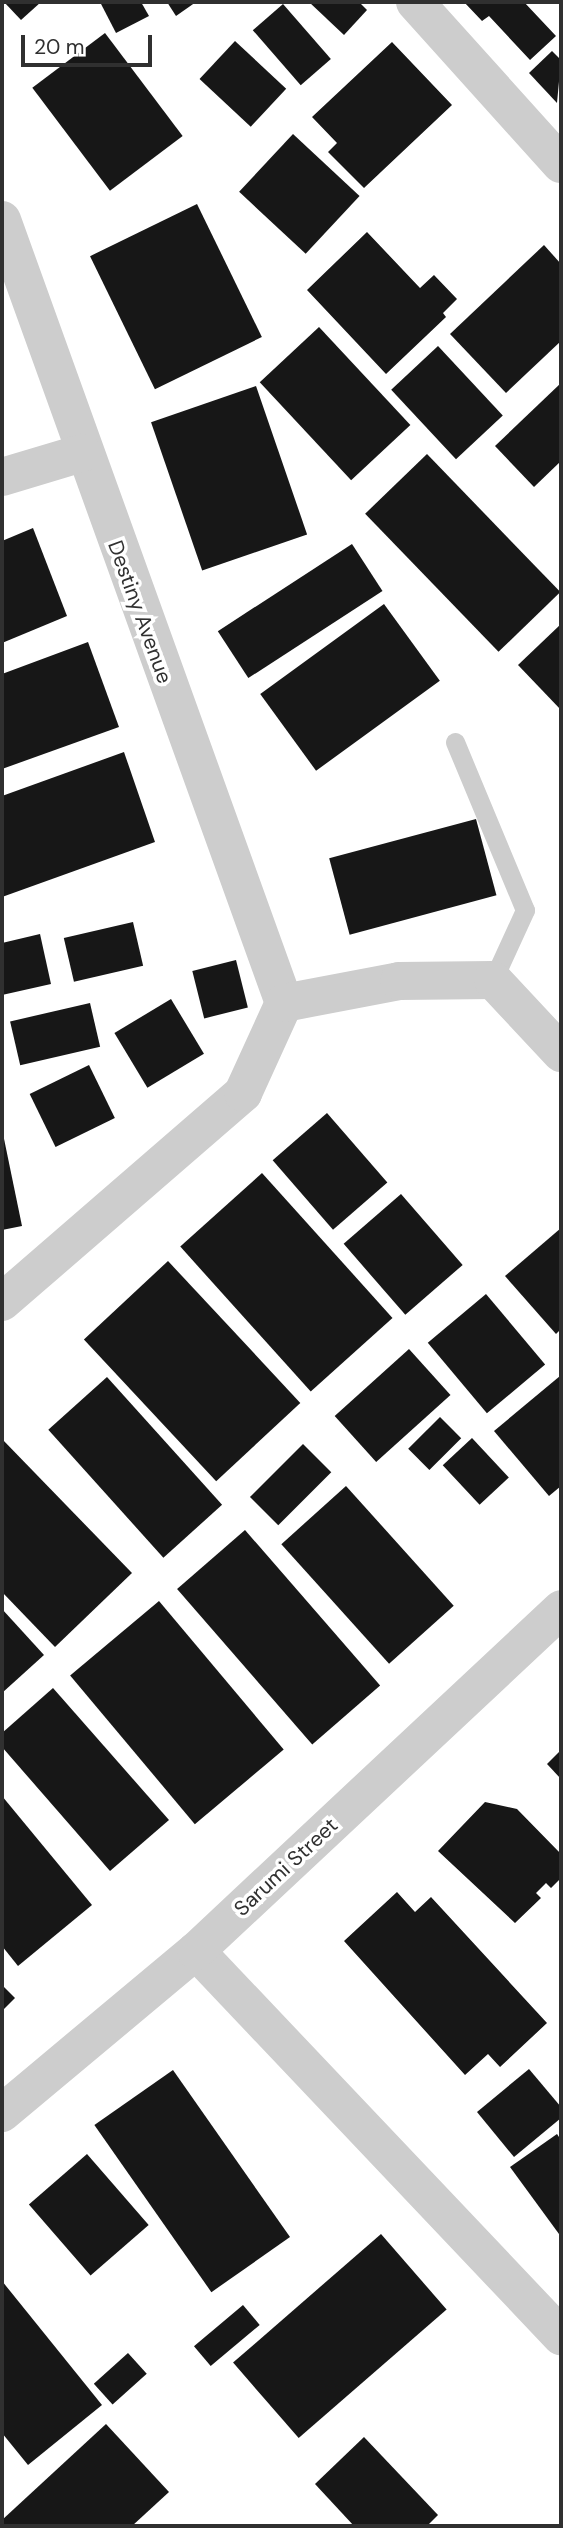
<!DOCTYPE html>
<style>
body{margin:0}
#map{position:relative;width:563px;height:2528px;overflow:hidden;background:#fff;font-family:"DM Sans",sans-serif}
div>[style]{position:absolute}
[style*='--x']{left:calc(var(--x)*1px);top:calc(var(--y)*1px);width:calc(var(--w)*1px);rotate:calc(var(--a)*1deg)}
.building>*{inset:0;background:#171717;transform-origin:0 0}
.service>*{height:19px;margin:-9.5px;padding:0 9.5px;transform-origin:9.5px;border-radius:9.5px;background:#cdcdcd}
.minor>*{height:38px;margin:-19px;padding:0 19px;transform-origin:19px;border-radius:19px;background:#cdcdcd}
span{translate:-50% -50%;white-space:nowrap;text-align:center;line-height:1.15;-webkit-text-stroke:7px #fff;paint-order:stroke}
.street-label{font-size:21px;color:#303030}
.frame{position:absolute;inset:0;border:4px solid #303030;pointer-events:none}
.scale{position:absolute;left:21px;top:35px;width:131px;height:32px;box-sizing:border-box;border:4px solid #303030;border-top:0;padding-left:9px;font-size:21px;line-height:24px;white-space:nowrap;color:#303030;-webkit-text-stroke:5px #fff;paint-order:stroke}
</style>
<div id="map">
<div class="building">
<i style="clip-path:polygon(4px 2px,41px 2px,21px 20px)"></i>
<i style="clip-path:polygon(100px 2px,141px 2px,149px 16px,116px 33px)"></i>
<i style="clip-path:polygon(167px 2px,196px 2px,176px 16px)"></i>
<i style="clip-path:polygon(309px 2px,359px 2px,367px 10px,344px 35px)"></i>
<i style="clip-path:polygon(464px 2px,524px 2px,556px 36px,530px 60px,489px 16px,482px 21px)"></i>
<i style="left:283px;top:4px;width:73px;height:40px;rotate:49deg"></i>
<i style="left:105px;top:33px;width:129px;height:91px;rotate:53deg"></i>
<i style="left:235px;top:41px;width:70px;height:52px;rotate:43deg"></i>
<i style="clip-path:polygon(392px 42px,452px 105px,364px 188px,328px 152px,337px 143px,312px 117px)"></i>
<i style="clip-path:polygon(552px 51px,561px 60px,557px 103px,529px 73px)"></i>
<i style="left:293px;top:134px;width:91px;height:79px;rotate:43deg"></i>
<i style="left:197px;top:204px;width:148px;height:119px;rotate:64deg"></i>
<i style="clip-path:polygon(367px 232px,420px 288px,434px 275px,457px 299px,443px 313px,446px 317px,386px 374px,307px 290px)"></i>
<i style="clip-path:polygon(544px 245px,561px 264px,561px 341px,506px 393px,450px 334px)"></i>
<i style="left:319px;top:327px;width:134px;height:81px;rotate:47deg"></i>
<i style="left:438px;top:346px;width:95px;height:64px;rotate:47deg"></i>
<i style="clip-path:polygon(561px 383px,561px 461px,534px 487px,495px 446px)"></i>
<i style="left:256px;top:386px;width:157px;height:111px;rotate:71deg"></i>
<i style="left:427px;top:454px;width:192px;height:86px;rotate:46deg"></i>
<i style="clip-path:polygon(33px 528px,67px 616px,2px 643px,2px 541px)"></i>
<i style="left:352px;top:544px;width:56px;height:160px;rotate:57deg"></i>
<i style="left:384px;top:604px;width:95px;height:153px;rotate:54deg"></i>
<i style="clip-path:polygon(561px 624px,561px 710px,518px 665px)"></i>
<i style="clip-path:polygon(88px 642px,119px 727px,2px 769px,2px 674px)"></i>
<i style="clip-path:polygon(124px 752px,155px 842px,2px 897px,2px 796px)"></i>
<i style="left:476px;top:819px;width:79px;height:152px;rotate:75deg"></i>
<i style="left:133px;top:922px;width:45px;height:71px;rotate:77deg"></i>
<i style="clip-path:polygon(40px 934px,51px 984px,2px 995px,2px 943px)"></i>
<i style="left:236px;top:960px;width:49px;height:45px;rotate:76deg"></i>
<i style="left:171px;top:999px;width:64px;height:66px;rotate:59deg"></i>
<i style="left:90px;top:1003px;width:45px;height:82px;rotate:77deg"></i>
<i style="left:89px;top:1065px;width:59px;height:66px;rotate:64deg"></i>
<i style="left:327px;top:1113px;width:92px;height:72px;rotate:49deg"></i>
<i style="clip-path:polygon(2px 1129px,22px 1226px,2px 1230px)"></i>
<i style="left:262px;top:1173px;width:195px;height:110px;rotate:48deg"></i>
<i style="left:401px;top:1194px;width:94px;height:76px;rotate:49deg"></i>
<i style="clip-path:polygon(561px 1228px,561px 1329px,556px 1334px,505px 1276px)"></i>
<i style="left:168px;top:1261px;width:194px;height:115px;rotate:47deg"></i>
<i style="left:486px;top:1294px;width:92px;height:76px;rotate:50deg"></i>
<i style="left:409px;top:1349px;width:62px;height:100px;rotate:48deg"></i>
<i style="clip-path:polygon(560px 1376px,561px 1486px,549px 1496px,494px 1431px)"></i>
<i style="left:107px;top:1377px;width:172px;height:79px;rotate:48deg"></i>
<i style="left:440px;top:1417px;width:30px;height:45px;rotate:45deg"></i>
<i style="left:472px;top:1438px;width:54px;height:40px;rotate:47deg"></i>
<i style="clip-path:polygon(2px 1439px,132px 1573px,55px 1647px,2px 1592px)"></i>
<i style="left:303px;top:1444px;width:40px;height:75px;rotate:45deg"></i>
<i style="left:346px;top:1486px;width:161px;height:87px;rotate:48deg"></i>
<i style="left:245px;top:1530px;width:206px;height:90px;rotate:49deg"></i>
<i style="left:159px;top:1601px;width:194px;height:116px;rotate:50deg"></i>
<i style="clip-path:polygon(2px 1609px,44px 1655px,2px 1693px)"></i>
<i style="clip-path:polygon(53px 1688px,169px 1820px,110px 1871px,2px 1747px,2px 1733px)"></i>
<i style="clip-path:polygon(561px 1750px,561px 1779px,547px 1764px)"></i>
<i style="clip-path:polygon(2px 1796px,92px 1905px,18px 1966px,2px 1946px)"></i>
<i style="clip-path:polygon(485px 1802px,517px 1809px,561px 1854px,561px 1878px,551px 1888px,546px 1883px,536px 1893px,541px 1898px,515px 1923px,438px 1851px)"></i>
<i style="clip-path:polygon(397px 1892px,415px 1912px,431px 1897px,547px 2023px,500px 2067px,488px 2054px,465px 2075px,344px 1941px)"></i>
<i style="clip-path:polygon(2px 1985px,15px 1998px,2px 2011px)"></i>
<i style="clip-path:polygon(529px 2069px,561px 2107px,561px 2118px,514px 2157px,477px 2112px)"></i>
<i style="left:173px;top:2070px;width:204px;height:96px;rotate:55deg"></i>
<i style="clip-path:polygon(557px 2134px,561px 2140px,559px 2234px,510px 2167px)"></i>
<i style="left:87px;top:2154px;width:94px;height:77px;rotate:49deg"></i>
<i style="left:381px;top:2234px;width:100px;height:196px;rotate:49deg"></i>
<i style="clip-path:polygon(2px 2281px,102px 2405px,28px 2465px,2px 2433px)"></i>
<i style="left:243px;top:2305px;width:26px;height:64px;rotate:50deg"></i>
<i style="left:128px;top:2353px;width:28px;height:46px;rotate:48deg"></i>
<i style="clip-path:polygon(106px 2424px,169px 2492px,132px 2526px,2px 2526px,2px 2520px)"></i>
<i style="clip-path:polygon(364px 2437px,438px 2515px,427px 2526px,354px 2526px,315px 2484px)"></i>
</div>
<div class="service">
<i style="--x:455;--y:742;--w:182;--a:67.4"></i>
<i style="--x:525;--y:910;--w:77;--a:114.6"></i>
</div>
<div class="minor">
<i style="--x:415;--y:2;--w:218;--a:48"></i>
<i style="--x:2;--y:220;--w:832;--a:70.19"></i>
<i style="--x:2;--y:477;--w:84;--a:-16.7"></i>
<i style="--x:2;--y:1302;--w:319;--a:-40.9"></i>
<i style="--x:243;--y:1093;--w:99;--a:-65.5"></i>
<i style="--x:284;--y:1003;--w:117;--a:-10.8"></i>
<i style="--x:399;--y:981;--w:94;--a:-0.6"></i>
<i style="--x:493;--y:980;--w:100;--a:47"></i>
<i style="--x:196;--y:1951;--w:531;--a:46.53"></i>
<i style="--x:2;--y:2113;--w:253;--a:-39.9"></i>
<i style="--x:196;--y:1951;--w:500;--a:-43.1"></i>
</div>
<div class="street-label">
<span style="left:140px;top:612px;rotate:70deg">Destiny Avenue</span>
<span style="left:286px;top:1867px;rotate:-43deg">Sarumi Street</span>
</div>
<div class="frame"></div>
<div class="scale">20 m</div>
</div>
